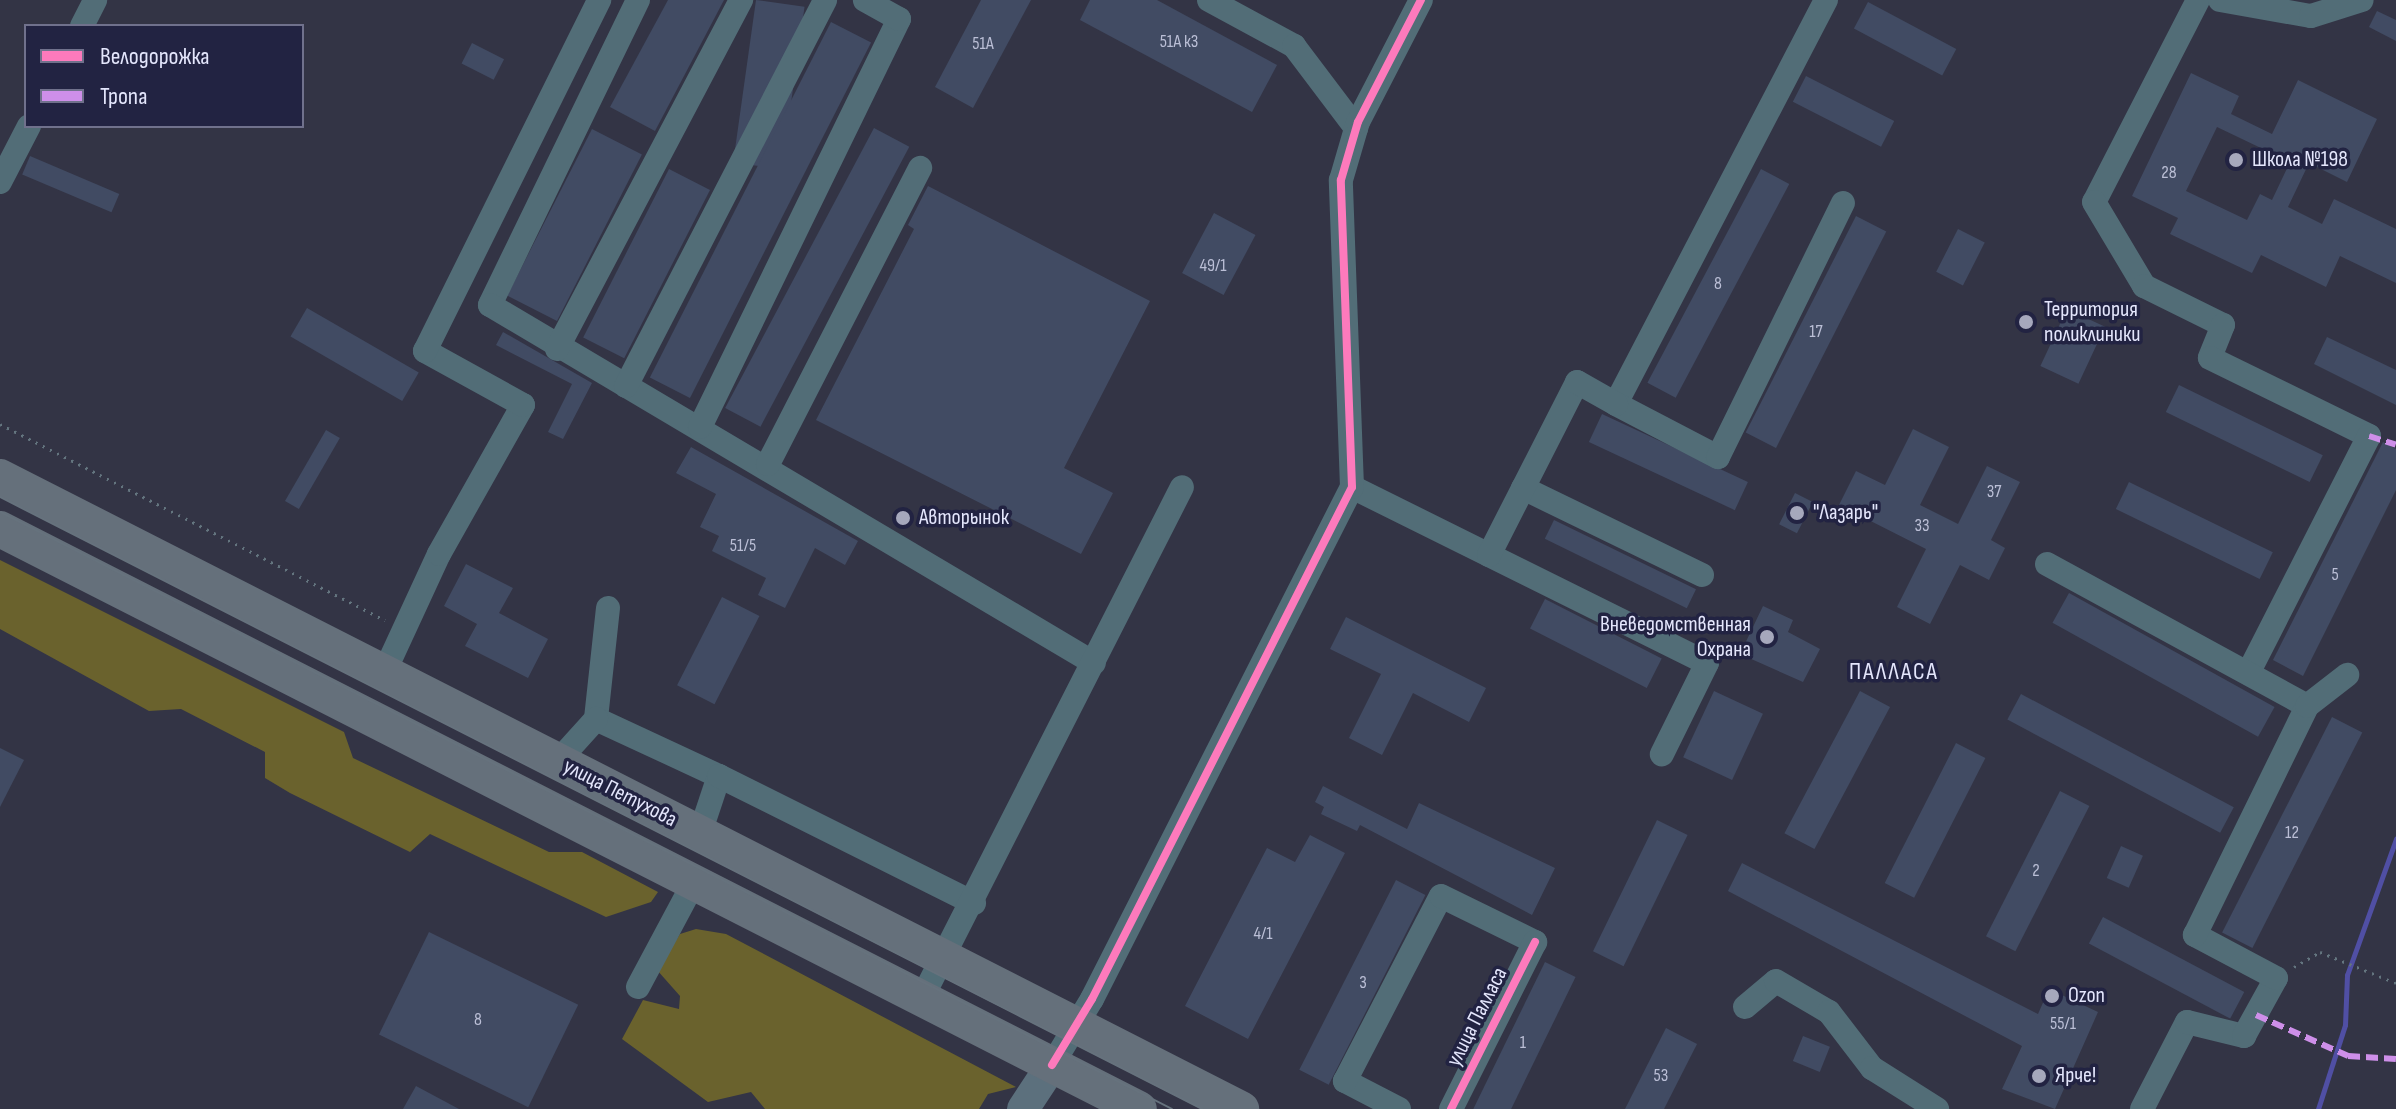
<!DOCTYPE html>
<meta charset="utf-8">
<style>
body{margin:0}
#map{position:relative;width:2396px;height:1109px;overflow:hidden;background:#333445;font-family:"Sofia Sans Condensed",sans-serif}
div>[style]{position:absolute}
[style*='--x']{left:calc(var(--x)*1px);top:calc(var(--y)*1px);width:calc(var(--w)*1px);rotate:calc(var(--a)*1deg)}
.forest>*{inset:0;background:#6a622d}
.stream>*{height:5px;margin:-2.5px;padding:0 2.5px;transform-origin:2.5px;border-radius:2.5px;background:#504fa4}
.building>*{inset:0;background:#414b63;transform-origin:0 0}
.path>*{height:3px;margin-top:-1.5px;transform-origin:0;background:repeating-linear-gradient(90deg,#64757f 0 2px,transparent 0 8px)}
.minor>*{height:24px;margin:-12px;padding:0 12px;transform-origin:12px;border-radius:12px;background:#526d77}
.major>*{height:32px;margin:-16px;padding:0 16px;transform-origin:16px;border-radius:16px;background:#5c707d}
.highway>*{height:36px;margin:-18px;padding:0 18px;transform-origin:18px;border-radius:18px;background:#65707b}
.tram>*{height:2px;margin:-1px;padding:0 1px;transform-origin:1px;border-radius:1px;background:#66727d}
.quiet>*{height:6px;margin-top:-3px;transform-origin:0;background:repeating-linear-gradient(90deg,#ce8fe9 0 12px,transparent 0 18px)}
.cycleway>*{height:8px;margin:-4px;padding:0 4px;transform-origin:4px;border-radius:4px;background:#fd7abc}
.dots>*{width:22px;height:22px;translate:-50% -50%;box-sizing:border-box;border:4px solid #222342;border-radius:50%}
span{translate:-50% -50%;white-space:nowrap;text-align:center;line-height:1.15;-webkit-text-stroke:7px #222342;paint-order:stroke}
.number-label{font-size:18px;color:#bbbfd6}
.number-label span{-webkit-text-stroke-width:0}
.poi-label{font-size:22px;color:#e4e6fc}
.left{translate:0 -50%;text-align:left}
.right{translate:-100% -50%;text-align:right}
.street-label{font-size:22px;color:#e4e6fc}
.neighbourhood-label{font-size:24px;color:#e4e6fc;letter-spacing:2px}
.legend{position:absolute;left:24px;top:24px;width:280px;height:104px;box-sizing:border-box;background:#222342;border:2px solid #70718c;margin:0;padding:10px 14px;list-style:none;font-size:24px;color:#e4e6fc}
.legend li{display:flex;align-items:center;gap:16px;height:40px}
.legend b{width:40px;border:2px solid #70718c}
</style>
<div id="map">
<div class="forest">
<i style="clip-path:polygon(0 560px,344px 732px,353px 758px,549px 852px,582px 852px,658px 892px,651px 902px,606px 917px,430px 834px,410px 852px,290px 793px,265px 778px,265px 752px,181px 709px,149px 711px,0 629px)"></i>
<i style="clip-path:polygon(696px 929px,726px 934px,1016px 1087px,988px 1094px,979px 1109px,765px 1109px,751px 1092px,708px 1102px,622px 1039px,643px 1000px,679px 1009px,680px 996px,657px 970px,680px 934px)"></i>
</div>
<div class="stream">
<i style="--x:2318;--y:1109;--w:88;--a:-72.2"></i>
<i style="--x:2345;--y:1025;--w:50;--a:-87.7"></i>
<i style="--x:2347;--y:975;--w:145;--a:-70.2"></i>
</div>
<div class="building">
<i style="clip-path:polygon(668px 0,724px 0,655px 131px,610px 107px)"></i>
<i style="left:756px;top:0;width:49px;height:164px;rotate:8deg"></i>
<i style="clip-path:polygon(981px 0,1031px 0,973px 108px,935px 87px)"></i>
<i style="clip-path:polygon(1090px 0,1157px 0,1277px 65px,1252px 112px,1080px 20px)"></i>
<i style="left:1868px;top:2px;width:100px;height:30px;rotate:28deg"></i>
<i style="clip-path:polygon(2377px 11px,2396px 20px,2396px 41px,2369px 27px)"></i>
<i style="left:831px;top:22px;width:45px;height:399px;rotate:27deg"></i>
<i style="left:472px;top:43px;width:36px;height:23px;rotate:27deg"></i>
<i style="clip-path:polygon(evenodd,2191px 73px,2239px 96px,2231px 114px,2272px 134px,2298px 80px,2377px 119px,2347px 182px,2309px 163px,2288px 207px,2322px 224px,2334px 199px,2396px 229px,2396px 283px,2340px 256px,2326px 287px,2261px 255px,2252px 273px,2170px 234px,2178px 218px,2132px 196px,2191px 73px,2217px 127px,2290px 162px,2272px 200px,2260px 194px,2247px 220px,2186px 191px,2217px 127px)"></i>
<i style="left:1806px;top:76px;width:99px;height:29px;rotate:27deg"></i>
<i style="left:874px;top:128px;width:40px;height:317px;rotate:28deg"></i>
<i style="left:592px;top:129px;width:56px;height:187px;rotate:27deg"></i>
<i style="left:30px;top:156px;width:97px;height:20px;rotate:23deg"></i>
<i style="left:669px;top:169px;width:46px;height:189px;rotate:27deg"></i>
<i style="left:1761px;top:169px;width:32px;height:242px;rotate:28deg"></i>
<i style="clip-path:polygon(928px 186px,1150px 301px,1064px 468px,1113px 493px,1081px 554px,816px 420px,914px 229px,908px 225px)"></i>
<i style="left:1214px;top:213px;width:47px;height:68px;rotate:28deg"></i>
<i style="left:1856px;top:216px;width:34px;height:243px;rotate:27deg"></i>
<i style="left:1958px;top:229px;width:30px;height:48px;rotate:27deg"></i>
<i style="left:307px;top:308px;width:129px;height:33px;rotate:30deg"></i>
<i style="left:2067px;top:309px;width:42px;height:63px;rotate:25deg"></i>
<i style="clip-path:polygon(503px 332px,592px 383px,563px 439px,548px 432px,572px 384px,496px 345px)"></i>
<i style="clip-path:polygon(2327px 337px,2396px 370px,2396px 405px,2314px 364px)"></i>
<i style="left:2179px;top:385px;width:160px;height:30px;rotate:26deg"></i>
<i style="left:1602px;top:414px;width:161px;height:31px;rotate:25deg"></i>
<i style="clip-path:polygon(1913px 429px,1949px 447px,1920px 505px,1958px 524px,1987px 466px,2020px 482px,1991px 540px,2005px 548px,1989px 580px,1960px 565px,1930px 624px,1897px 607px,1926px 549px,1839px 505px,1856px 471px,1885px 485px)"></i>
<i style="left:326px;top:430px;width:16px;height:82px;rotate:30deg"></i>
<i style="clip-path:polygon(2383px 442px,2396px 449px,2396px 490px,2303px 676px,2273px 660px)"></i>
<i style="clip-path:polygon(691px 447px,858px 541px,845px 565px,815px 548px,785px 608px,758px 595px,766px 578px,712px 551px,719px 536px,700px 527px,716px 494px,676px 473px)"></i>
<i style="left:2129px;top:482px;width:160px;height:30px;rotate:26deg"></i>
<i style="left:1795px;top:493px;width:20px;height:35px;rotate:27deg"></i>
<i style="left:1554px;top:520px;width:158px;height:21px;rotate:26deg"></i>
<i style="clip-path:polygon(466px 564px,513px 588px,499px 613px,548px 639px,528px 678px,465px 646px,477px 624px,444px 606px)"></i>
<i style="left:2069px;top:593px;width:235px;height:34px;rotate:29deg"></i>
<i style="left:722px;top:597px;width:42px;height:99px;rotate:27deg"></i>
<i style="left:1545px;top:599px;width:131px;height:33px;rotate:27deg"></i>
<i style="clip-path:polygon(1763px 606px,1793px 620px,1788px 632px,1820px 649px,1803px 682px,1740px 654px)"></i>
<i style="clip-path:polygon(1346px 617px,1486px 688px,1469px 722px,1413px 693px,1382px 755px,1349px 738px,1381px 674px,1330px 649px)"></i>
<i style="left:1714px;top:691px;width:54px;height:73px;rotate:25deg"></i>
<i style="left:1860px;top:691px;width:34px;height:161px;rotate:28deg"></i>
<i style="left:2021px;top:694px;width:241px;height:29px;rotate:28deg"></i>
<i style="left:2332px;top:717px;width:34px;height:242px;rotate:27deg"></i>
<i style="left:1956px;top:743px;width:33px;height:157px;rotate:27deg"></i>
<i style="clip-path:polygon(0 748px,24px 760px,0 807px)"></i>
<i style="clip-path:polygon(1323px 786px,1407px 829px,1419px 803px,1555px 868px,1532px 915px,1360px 825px,1357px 831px,1321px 814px,1324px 807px,1315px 802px)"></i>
<i style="left:2060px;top:791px;width:33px;height:163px;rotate:27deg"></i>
<i style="left:1657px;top:820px;width:34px;height:146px;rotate:26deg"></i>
<i style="clip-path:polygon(1310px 835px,1345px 853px,1248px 1039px,1185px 1006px,1267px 848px,1295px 862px)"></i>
<i style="left:2121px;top:846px;width:24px;height:35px;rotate:24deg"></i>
<i style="clip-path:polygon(1742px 863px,2038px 1014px,2049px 989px,2098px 1012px,2055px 1109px,2002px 1089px,2022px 1046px,1728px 891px)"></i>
<i style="left:1396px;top:880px;width:33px;height:213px;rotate:27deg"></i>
<i style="left:2103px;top:917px;width:160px;height:30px;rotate:28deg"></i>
<i style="left:429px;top:932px;width:166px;height:114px;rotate:26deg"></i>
<i style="left:1545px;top:962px;width:34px;height:165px;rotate:26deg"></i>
<i style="clip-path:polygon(1666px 1028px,1697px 1044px,1664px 1109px,1625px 1109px)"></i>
<i style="left:1803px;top:1036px;width:29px;height:27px;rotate:22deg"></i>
<i style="clip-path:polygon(416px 1086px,459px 1109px,403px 1109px)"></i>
</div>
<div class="path">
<i style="--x:0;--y:424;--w:432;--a:27"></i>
<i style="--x:2294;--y:967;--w:30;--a:-30"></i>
<i style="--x:2320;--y:952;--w:82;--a:22.2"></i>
</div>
<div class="minor">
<i style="--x:638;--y:0;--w:339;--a:115.9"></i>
<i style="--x:490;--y:305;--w:702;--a:30.66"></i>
<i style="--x:1209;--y:0;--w:97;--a:28.4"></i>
<i style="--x:1294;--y:46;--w:103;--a:52.9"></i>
<i style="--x:1826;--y:0;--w:455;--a:117.5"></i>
<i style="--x:1616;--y:404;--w:115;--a:27.5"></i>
<i style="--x:1718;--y:457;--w:283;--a:-63.8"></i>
<i style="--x:2198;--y:0;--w:227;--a:117.2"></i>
<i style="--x:2094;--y:202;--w:98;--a:59.2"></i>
<i style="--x:2144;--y:286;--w:88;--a:26.3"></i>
<i style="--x:2223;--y:325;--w:35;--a:112"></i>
<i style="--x:2210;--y:358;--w:177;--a:26.1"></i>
<i style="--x:2369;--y:436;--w:266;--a:117"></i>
<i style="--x:2220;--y:0;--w:92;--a:10"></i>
<i style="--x:2311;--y:16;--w:53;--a:-17.4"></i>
<i style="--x:82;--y:26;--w:29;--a:-63"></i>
<i style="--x:0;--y:182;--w:63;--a:-62.6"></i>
<i style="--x:557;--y:349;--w:395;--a:-62.2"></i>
<i style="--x:626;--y:386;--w:434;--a:-62.7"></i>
<i style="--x:700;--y:427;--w:454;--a:-64"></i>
<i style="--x:899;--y:19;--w:39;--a:-151"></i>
<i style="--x:768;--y:464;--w:333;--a:-62.8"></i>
<i style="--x:1352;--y:487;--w:396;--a:26.4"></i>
<i style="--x:1707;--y:663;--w:102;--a:116.3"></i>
<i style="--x:1523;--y:488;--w:199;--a:25.9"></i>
<i style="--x:1489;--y:555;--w:194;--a:-63"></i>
<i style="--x:1577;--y:382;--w:45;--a:29.4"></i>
<i style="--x:2047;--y:564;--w:296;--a:28.6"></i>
<i style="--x:608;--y:608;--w:112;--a:96.2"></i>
<i style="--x:596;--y:719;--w:136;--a:24.9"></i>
<i style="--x:719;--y:776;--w:60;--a:108.4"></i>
<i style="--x:384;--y:673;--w:131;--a:-65.2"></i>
<i style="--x:439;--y:554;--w:171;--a:-60.6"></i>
<i style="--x:523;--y:405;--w:112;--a:-151.1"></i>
<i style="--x:425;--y:351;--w:392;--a:-63.6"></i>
<i style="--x:558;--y:761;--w:57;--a:-47.9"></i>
<i style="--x:719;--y:776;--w:285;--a:26.5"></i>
<i style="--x:638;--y:987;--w:119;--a:-61.9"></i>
<i style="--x:922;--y:998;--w:573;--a:-63.03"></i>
<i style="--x:1745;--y:1007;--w:40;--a:-40"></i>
<i style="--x:1776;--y:981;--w:61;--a:30.3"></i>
<i style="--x:1829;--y:1012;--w:71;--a:52.5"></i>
<i style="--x:1872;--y:1068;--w:77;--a:32.2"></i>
<i style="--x:1052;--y:1065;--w:77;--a:-58.8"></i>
<i style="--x:1092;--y:999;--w:574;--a:-63.08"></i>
<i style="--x:1352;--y:487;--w:307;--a:-92.1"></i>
<i style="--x:1341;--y:180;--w:60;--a:-73.7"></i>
<i style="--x:1358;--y:122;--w:137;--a:-62.7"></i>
<i style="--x:1399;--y:1109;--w:61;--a:-152.6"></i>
<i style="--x:1345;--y:1081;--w:208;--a:-62.6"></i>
<i style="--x:1441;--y:896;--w:105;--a:26.1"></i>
<i style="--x:1535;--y:942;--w:187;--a:116.7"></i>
<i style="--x:2142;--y:1109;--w:98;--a:-62.7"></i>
<i style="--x:2187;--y:1022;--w:59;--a:13.8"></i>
<i style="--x:2244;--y:1036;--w:66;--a:-61.1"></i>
<i style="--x:2276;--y:978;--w:92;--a:-152"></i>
<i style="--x:2195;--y:935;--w:255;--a:-63.9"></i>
<i style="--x:2307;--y:706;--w:51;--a:-37.8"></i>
</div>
<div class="major">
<i style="--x:1023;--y:1109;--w:53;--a:-56.6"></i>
</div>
<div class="highway">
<i style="--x:0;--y:477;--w:1393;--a:26.99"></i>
<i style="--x:0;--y:529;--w:1278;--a:26.99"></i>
</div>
<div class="tram">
<i style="--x:0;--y:497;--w:1349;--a:26.98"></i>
<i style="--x:0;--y:512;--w:1315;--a:26.99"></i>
</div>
<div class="quiet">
<i style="--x:2369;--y:436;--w:28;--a:18"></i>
<i style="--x:2256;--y:1015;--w:101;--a:24"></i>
<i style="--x:2348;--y:1056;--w:48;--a:3.6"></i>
</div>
<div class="cycleway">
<i style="--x:1052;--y:1065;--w:77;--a:-58.8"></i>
<i style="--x:1092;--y:999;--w:574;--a:-63.08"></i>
<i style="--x:1352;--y:487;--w:307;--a:-92.1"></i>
<i style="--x:1341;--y:180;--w:60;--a:-73.7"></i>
<i style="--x:1358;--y:122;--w:137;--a:-62.7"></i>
<i style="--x:1451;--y:1109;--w:187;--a:-63.3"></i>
</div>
<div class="dots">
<i style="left:2236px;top:160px;background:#a6a8bc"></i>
<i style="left:2026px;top:322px;background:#a6a8bc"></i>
<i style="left:1797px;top:513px;background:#a6a8bc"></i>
<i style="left:903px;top:518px;background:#a6a8bc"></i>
<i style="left:1767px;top:637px;background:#a6a8bc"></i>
<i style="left:2052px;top:996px;background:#a6a8bc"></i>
<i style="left:2039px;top:1076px;background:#a6a8bc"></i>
</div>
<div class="number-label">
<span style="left:1179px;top:42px">51А к3</span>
<span style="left:983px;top:44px">51А</span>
<span style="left:2169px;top:173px">28</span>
<span style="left:1213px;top:266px">49/1</span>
<span style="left:1718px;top:284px">8</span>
<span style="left:1816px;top:332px">17</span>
<span style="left:1994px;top:492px">37</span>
<span style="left:1922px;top:526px">33</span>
<span style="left:743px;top:546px">51/5</span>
<span style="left:2335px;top:575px">5</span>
<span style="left:2292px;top:833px">12</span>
<span style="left:2036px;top:871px">2</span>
<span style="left:1263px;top:934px">4/1</span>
<span style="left:1363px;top:983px">3</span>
<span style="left:478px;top:1020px">8</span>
<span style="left:2063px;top:1024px">55/1</span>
<span style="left:1523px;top:1043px">1</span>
<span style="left:1661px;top:1076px">53</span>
</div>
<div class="poi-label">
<span class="left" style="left:2252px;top:160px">Школа №198</span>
<span class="left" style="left:2044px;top:322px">Территория<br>поликлиники</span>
<span class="left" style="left:1813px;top:513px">"Лазарь"</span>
<span class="left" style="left:919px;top:518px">Авторынок</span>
<span class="right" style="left:1751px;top:637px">Вневедомственная<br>Охрана</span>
<span class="left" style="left:2068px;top:996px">Ozon</span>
<span class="left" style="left:2055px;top:1076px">Ярче!</span>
</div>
<div class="street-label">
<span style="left:620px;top:793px;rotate:27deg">улица Петухова</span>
<span style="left:1477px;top:1017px;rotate:-63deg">улица Палласа</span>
</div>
<div class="neighbourhood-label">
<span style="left:1894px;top:672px">ПАЛЛАСА</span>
</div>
<ul class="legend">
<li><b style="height:10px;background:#fd7abc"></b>Велодорожка</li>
<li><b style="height:10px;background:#ce8fe9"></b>Тропа</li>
</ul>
</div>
